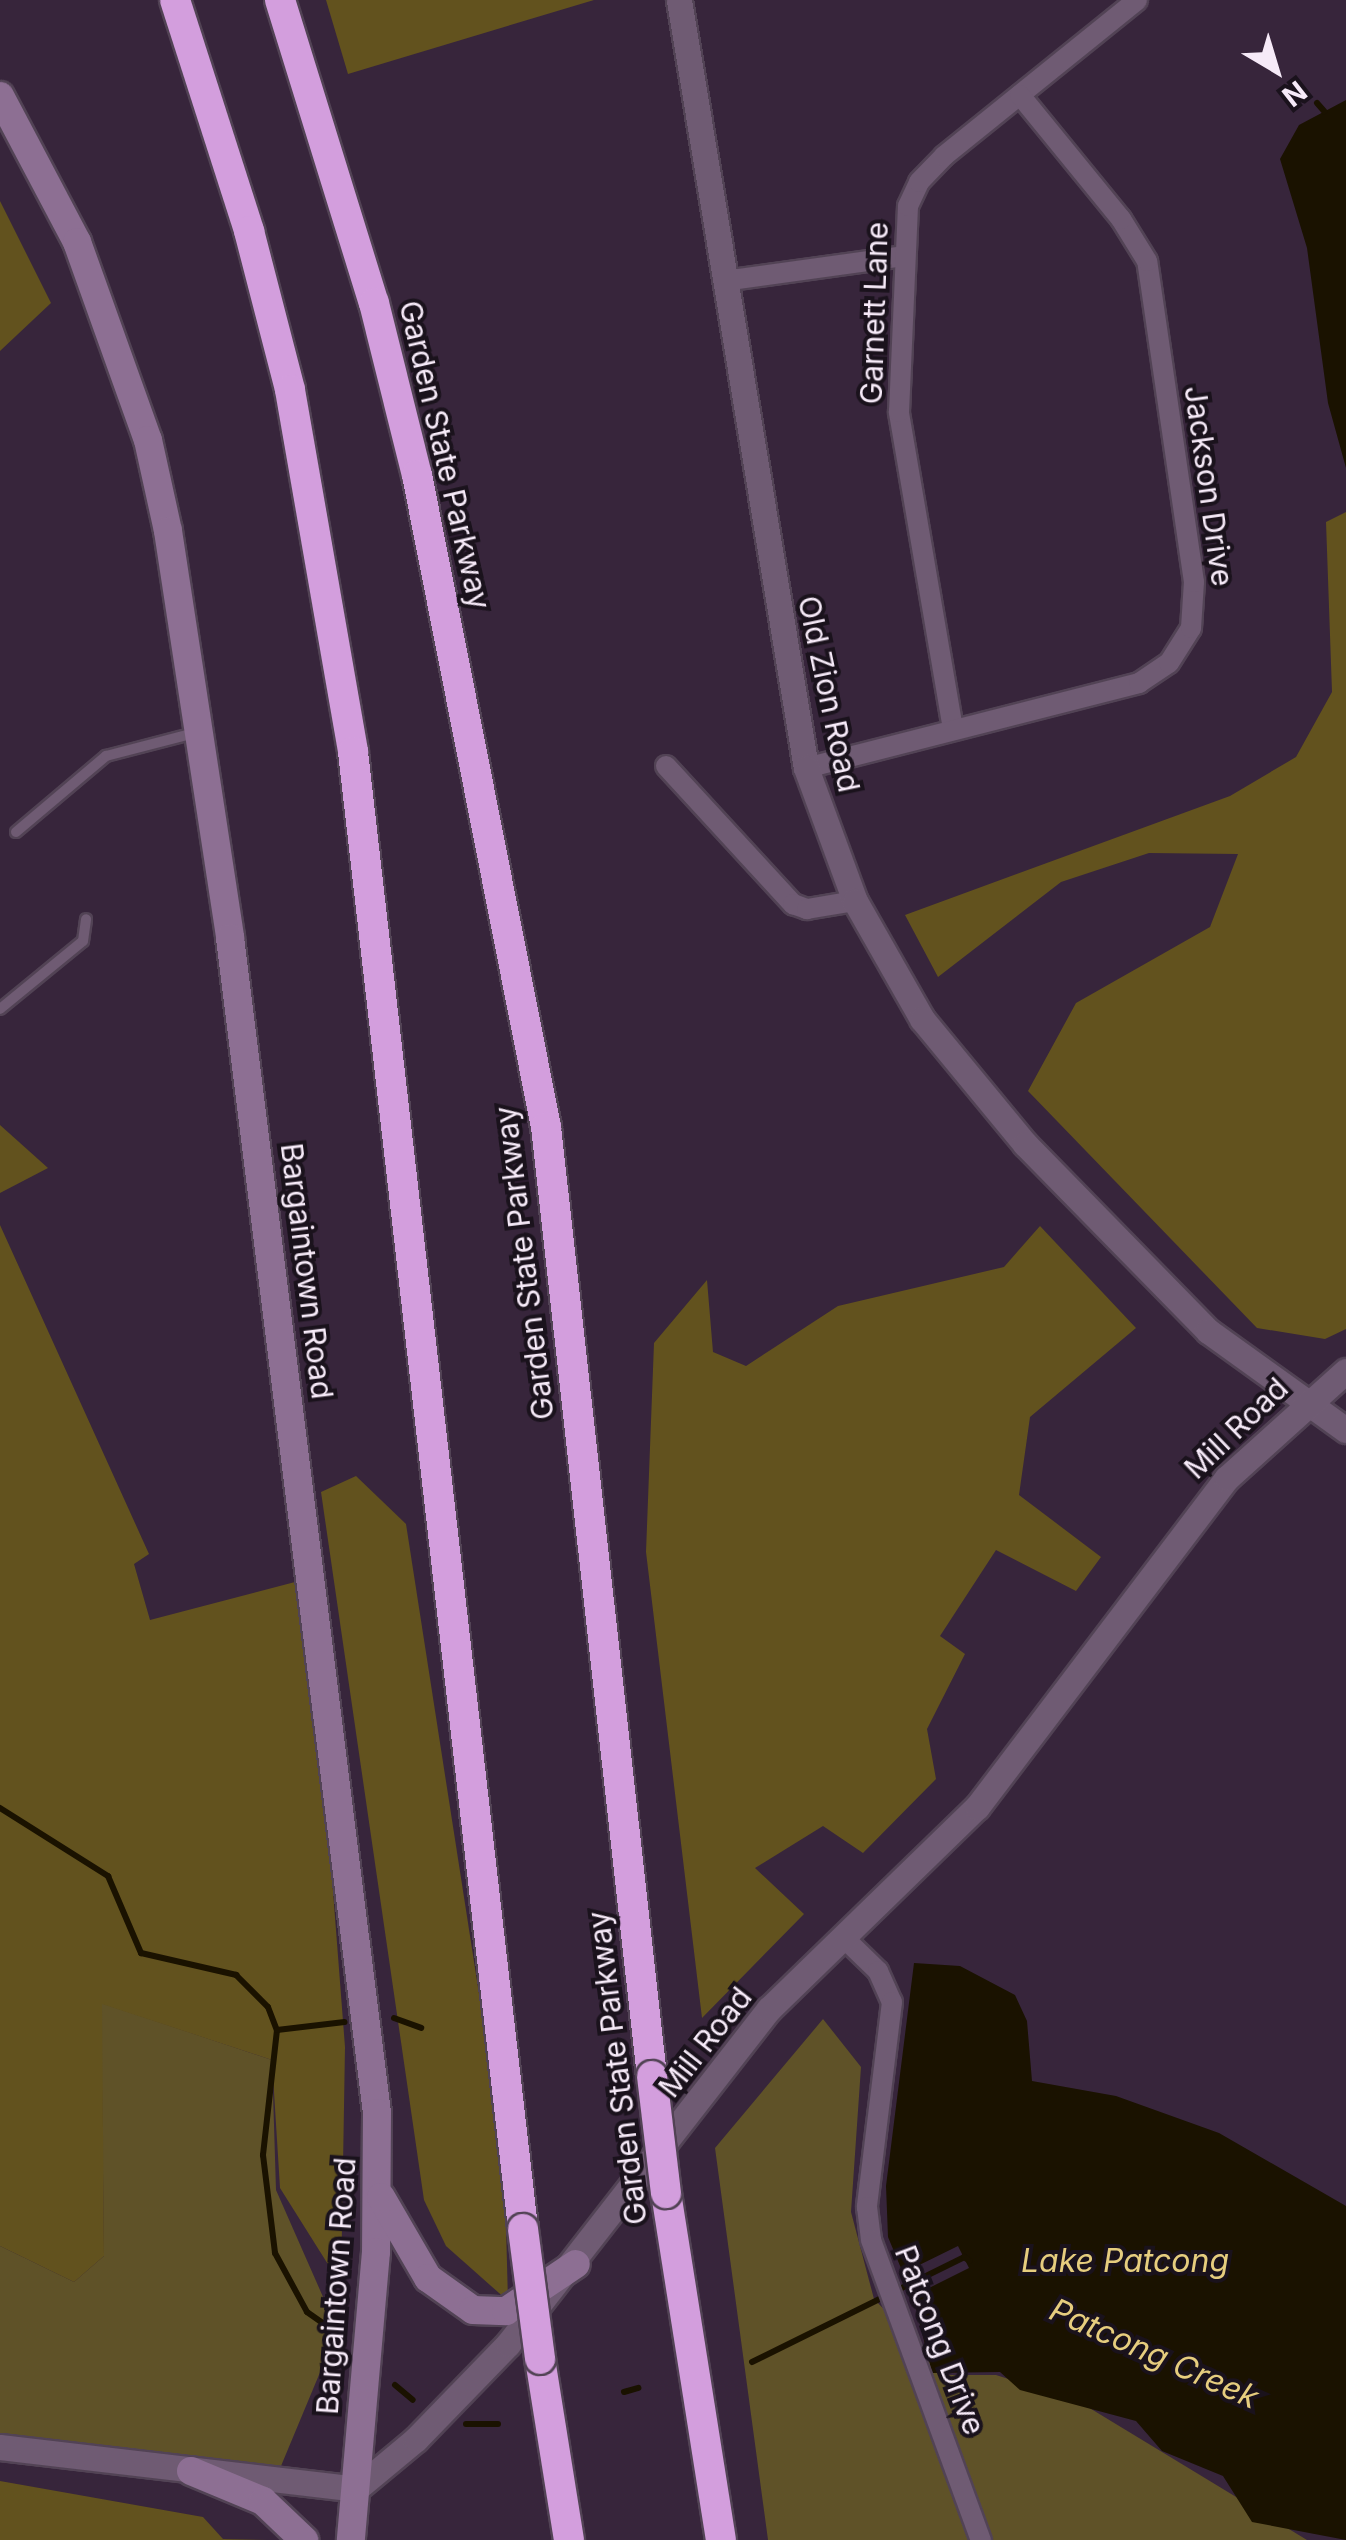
<!DOCTYPE html>
<style>
body{margin:0}
#map{position:relative;width:1346px;height:2540px;overflow:hidden;background:#37253b;font-family:Inter,sans-serif}
div>[style]{position:absolute}
[style*='--x']{left:calc(var(--x)*1px);top:calc(var(--y)*1px);width:calc(var(--w)*1px);rotate:calc(var(--a)*1deg)}
.green>*{inset:0;background:#5f5228}
.forest>*{inset:0;background:#62521e}
.water>*{inset:0;background:#1a1200}
.stream>*{height:6px;margin:-3px;padding:0 3px;transform-origin:3px;border-radius:3px;background:#1a1200}
.roads{filter:drop-shadow(2px 0 #524355) drop-shadow(-2px 0 #524355) drop-shadow(0 2px #524355) drop-shadow(0 -2px #524355)}
.service>*{height:10px;margin:-5px;padding:0 5px;transform-origin:5px;border-radius:5px;background:#6f5b73}
.minor>*{height:20px;margin:-10px;padding:0 10px;transform-origin:10px;border-radius:10px;background:#6f5b73}
.tertiary>*{height:25px;margin:-12.5px;padding:0 12.5px;transform-origin:12.5px;border-radius:12.5px;background:#6f5b73}
.secondary>*{height:28px;margin:-14px;padding:0 14px;transform-origin:14px;border-radius:14px;background:#8d6f93}
.motorway>*{height:30px;margin:-15px;padding:0 15px;transform-origin:15px;border-radius:15px;background:#d39edd}
.bridges{filter:drop-shadow(2px 0 #524355) drop-shadow(-2px 0 #524355) drop-shadow(0 2px #524355) drop-shadow(0 -2px #524355)}
.motorway-bridge>*{height:30px;margin:-15px;padding:0 15px;transform-origin:15px;border-radius:15px;background:#d39edd}
span{translate:-50% -50%;white-space:nowrap;text-align:center;line-height:1.15;-webkit-text-stroke:8px #1a121c;paint-order:stroke}
.street-label{font-size:30px;color:#f6eaf8}
.water-label{font-size:32px;color:#e6cd7e;font-style:italic}
.north{position:absolute;left:1226px;top:20px;width:100px;height:100px;-webkit-text-stroke:8px #1a121c;paint-order:stroke;rotate:142deg;font-size:28px;font-weight:700;line-height:40px;text-align:center;color:#f6eaf8}
.north::after{content:'';display:block;margin:auto;width:35px;height:45px;background:#f6eaf8;clip-path:polygon(50% 0,100% 100%,50% 72%,0 100%)}
</style>
<div id="map">
<div class="green">
<i style="clip-path:polygon(101px 2003px,272px 2060px,276px 2190px,331px 2315px,326px 2358px,281px 2466px,0 2433px,0 2246px,74px 2282px,104px 2256px)"></i>
<i style="clip-path:polygon(823px 2019px,861px 2067px,851px 2212px,874px 2299px,948px 2375px,996px 2375px,1078px 2401px,1307px 2540px,768px 2540px,715px 2148px)"></i>
</div>
<div class="forest">
<i style="clip-path:polygon(326px 0,594px 0,348px 74px)"></i>
<i style="clip-path:polygon(0 201px,51px 303px,0 351px)"></i>
<i style="clip-path:polygon(1346px 512px,1346px 1329px,1325px 1339px,1257px 1328px,1028px 1091px,1076px 1003px,1210px 927px,1238px 854px,1149px 853px,1061px 882px,938px 977px,905px 915px,1230px 796px,1296px 757px,1332px 692px,1326px 522px)"></i>
<i style="clip-path:polygon(0 1125px,48px 1168px,0 1193px)"></i>
<i style="clip-path:polygon(0 1225px,149px 1554px,134px 1564px,150px 1620px,295px 1582px,326px 1800px,345px 2047px,341px 2285px,280px 2188px,272px 2060px,102px 2004px,104px 2256px,74px 2282px,0 2246px)"></i>
<i style="clip-path:polygon(1040px 1226px,1136px 1328px,1030px 1417px,1019px 1495px,1101px 1557px,1076px 1591px,996px 1550px,940px 1636px,965px 1654px,927px 1729px,936px 1779px,863px 1853px,823px 1826px,755px 1868px,804px 1914px,702px 2018px,646px 1552px,654px 1343px,707px 1280px,713px 1352px,746px 1366px,838px 1306px,1004px 1267px)"></i>
<i style="clip-path:polygon(356px 1476px,406px 1524px,491px 2071px,505px 2188px,508px 2301px,446px 2246px,424px 2200px,321px 1492px)"></i>
<i style="clip-path:polygon(0 2481px,203px 2517px,223px 2539px,268px 2540px,0 2540px)"></i>
</div>
<div class="water">
<i style="clip-path:polygon(1346px 100px,1346px 468px,1328px 403px,1307px 248px,1280px 159px,1299px 125px)"></i>
<i style="clip-path:polygon(914px 1963px,960px 1966px,1015px 1995px,1027px 2021px,1032px 2081px,1116px 2096px,1219px 2133px,1346px 2206px,1346px 2540px,1252px 2522px,1223px 2476px,1162px 2451px,1136px 2421px,1020px 2390px,1000px 2372px,932px 2373px,913px 2296px,969px 2268px,958px 2246px,903px 2273px,888px 2237px,886px 2186px)"></i>
</div>
<div class="stream">
<i style="--x:1317;--y:103;--w:11;--a:49"></i>
<i style="--x:0;--y:1808;--w:128;--a:32.2"></i>
<i style="--x:108;--y:1876;--w:84;--a:66.8"></i>
<i style="--x:141;--y:1953;--w:98;--a:13"></i>
<i style="--x:236;--y:1975;--w:45;--a:45"></i>
<i style="--x:268;--y:2007;--w:25;--a:69"></i>
<i style="--x:277;--y:2030;--w:126;--a:96.4"></i>
<i style="--x:263;--y:2155;--w:99;--a:83"></i>
<i style="--x:275;--y:2253;--w:67;--a:61.5"></i>
<i style="--x:307;--y:2312;--w:37;--a:35"></i>
<i style="--x:394;--y:2018;--w:29;--a:20"></i>
<i style="--x:277;--y:2030;--w:68;--a:-6.7"></i>
<i style="--x:752;--y:2362;--w:237;--a:-26.3"></i>
<i style="--x:964;--y:2257;--w:7;--a:34"></i>
<i style="--x:395;--y:2385;--w:23;--a:40"></i>
<i style="--x:624;--y:2392;--w:15;--a:-16"></i>
<i style="--x:466;--y:2424;--w:32;--a:0"></i>
</div>
<div class="roads">
<div class="service">
<i style="--x:16;--y:832;--w:118;--a:-40.2"></i>
<i style="--x:106;--y:756;--w:95;--a:-14.6"></i>
<i style="--x:0;--y:1009;--w:107;--a:-39.3"></i>
<i style="--x:83;--y:941;--w:22;--a:-82"></i>
</div>
<div class="minor">
<i style="--x:724;--y:281;--w:182;--a:-7.9"></i>
<i style="--x:953;--y:729;--w:322;--a:-99.7"></i>
<i style="--x:899;--y:412;--w:206;--a:-87.5"></i>
<i style="--x:908;--y:206;--w:26;--a:-65"></i>
<i style="--x:919;--y:182;--w:36;--a:-46"></i>
<i style="--x:944;--y:156;--w:248;--a:-38.9"></i>
<i style="--x:666;--y:766;--w:188;--a:47.4"></i>
<i style="--x:793;--y:904;--w:15;--a:20"></i>
<i style="--x:807;--y:909;--w:49;--a:-9.5"></i>
<i style="--x:806;--y:768;--w:344;--a:-14.3"></i>
<i style="--x:1139;--y:683;--w:36;--a:-34"></i>
<i style="--x:1169;--y:663;--w:41;--a:-57.8"></i>
<i style="--x:1191;--y:628;--w:46;--a:-86.3"></i>
<i style="--x:1194;--y:582;--w:324;--a:-98.3"></i>
<i style="--x:1147;--y:261;--w:49;--a:-121.8"></i>
<i style="--x:1121;--y:219;--w:160;--a:-129.2"></i>
<i style="--x:843;--y:1937;--w:49;--a:44.2"></i>
<i style="--x:878;--y:1971;--w:34;--a:66"></i>
<i style="--x:892;--y:2002;--w:207;--a:97"></i>
<i style="--x:867;--y:2207;--w:33;--a:83"></i>
<i style="--x:871;--y:2240;--w:320;--a:69.9"></i>
</div>
<div class="tertiary">
<i style="--x:679;--y:0;--w:778;--a:80.61"></i>
<i style="--x:806;--y:768;--w:142;--a:69.8"></i>
<i style="--x:855;--y:901;--w:136;--a:60.4"></i>
<i style="--x:922;--y:1019;--w:162;--a:50.5"></i>
<i style="--x:1025;--y:1144;--w:262;--a:45.6"></i>
<i style="--x:1208;--y:1331;--w:170;--a:35.7"></i>
<i style="--x:0;--y:2447;--w:358;--a:6.7"></i>
<i style="--x:356;--y:2489;--w:78;--a:-39.8"></i>
<i style="--x:416;--y:2439;--w:132;--a:-45.9"></i>
<i style="--x:508;--y:2344;--w:425;--a:-52.1"></i>
<i style="--x:769;--y:2009;--w:290;--a:-44.2"></i>
<i style="--x:977;--y:1807;--w:413;--a:-52.8"></i>
<i style="--x:1227;--y:1478;--w:160;--a:-42"></i>
</div>
<div class="secondary">
<i style="--x:0;--y:96;--w:165;--a:62.2"></i>
<i style="--x:77;--y:242;--w:210;--a:70.3"></i>
<i style="--x:148;--y:440;--w:93;--a:77.6"></i>
<i style="--x:168;--y:531;--w:412;--a:81.3"></i>
<i style="--x:230;--y:938;--w:1184;--a:82.87"></i>
<i style="--x:377;--y:2113;--w:139;--a:90.4"></i>
<i style="--x:376;--y:2252;--w:289;--a:95"></i>
<i style="--x:381;--y:2197;--w:94;--a:59.9"></i>
<i style="--x:428;--y:2278;--w:55;--a:35.4"></i>
<i style="--x:473;--y:2310;--w:33;--a:2"></i>
<i style="--x:506;--y:2311;--w:84;--a:-33.9"></i>
<i style="--x:191;--y:2471;--w:78;--a:22.6"></i>
<i style="--x:263;--y:2501;--w:57;--a:43.6"></i>
</div>
<div class="motorway">
<i style="--x:175;--y:0;--w:243;--a:72.2"></i>
<i style="--x:249;--y:231;--w:164;--a:75.5"></i>
<i style="--x:290;--y:390;--w:367;--a:80.1"></i>
<i style="--x:353;--y:752;--w:1487;--a:83.43"></i>
<i style="--x:280;--y:0;--w:317;--a:72.8"></i>
<i style="--x:374;--y:303;--w:177;--a:76"></i>
<i style="--x:417;--y:475;--w:665;--a:78.81"></i>
<i style="--x:546;--y:1127;--w:955;--a:83.63"></i>
<i style="--x:666;--y:2193;--w:351;--a:81"></i>
<i style="--x:540;--y:2359;--w:183;--a:80.9"></i>
</div>
</div>
<div class="bridges">
<div class="motorway-bridge">
<i style="--x:652;--y:2076;--w:118;--a:83.2"></i>
<i style="--x:523;--y:2229;--w:131;--a:82.5"></i>
</div>
</div>
<div class="street-label">
<span style="left:874px;top:313px;rotate:-88deg">Garnett Lane</span>
<span style="left:445px;top:455px;rotate:77deg">Garden State Parkway</span>
<span style="left:1209px;top:486px;rotate:82deg">Jackson Drive</span>
<span style="left:829px;top:694px;rotate:78deg">Old Zion Road</span>
<span style="left:524px;top:1263px;rotate:-97deg">Garden State Parkway</span>
<span style="left:307px;top:1271px;rotate:83deg">Bargaintown Road</span>
<span style="left:1236px;top:1428px;rotate:-44deg">Mill Road</span>
<span style="left:705px;top:2042px;rotate:-52deg">Mill Road</span>
<span style="left:617px;top:2068px;rotate:-97deg">Garden State Parkway</span>
<span style="left:336px;top:2286px;rotate:-86deg">Bargaintown Road</span>
<span style="left:940px;top:2340px;rotate:69deg">Patcong Drive</span>
</div>
<div class="water-label">
<span style="left:1125px;top:2261px">Lake Patcong</span>
<span style="left:1154px;top:2354px;rotate:24deg">Patcong Creek</span>
</div>
<div class="north">N</div>
</div>
